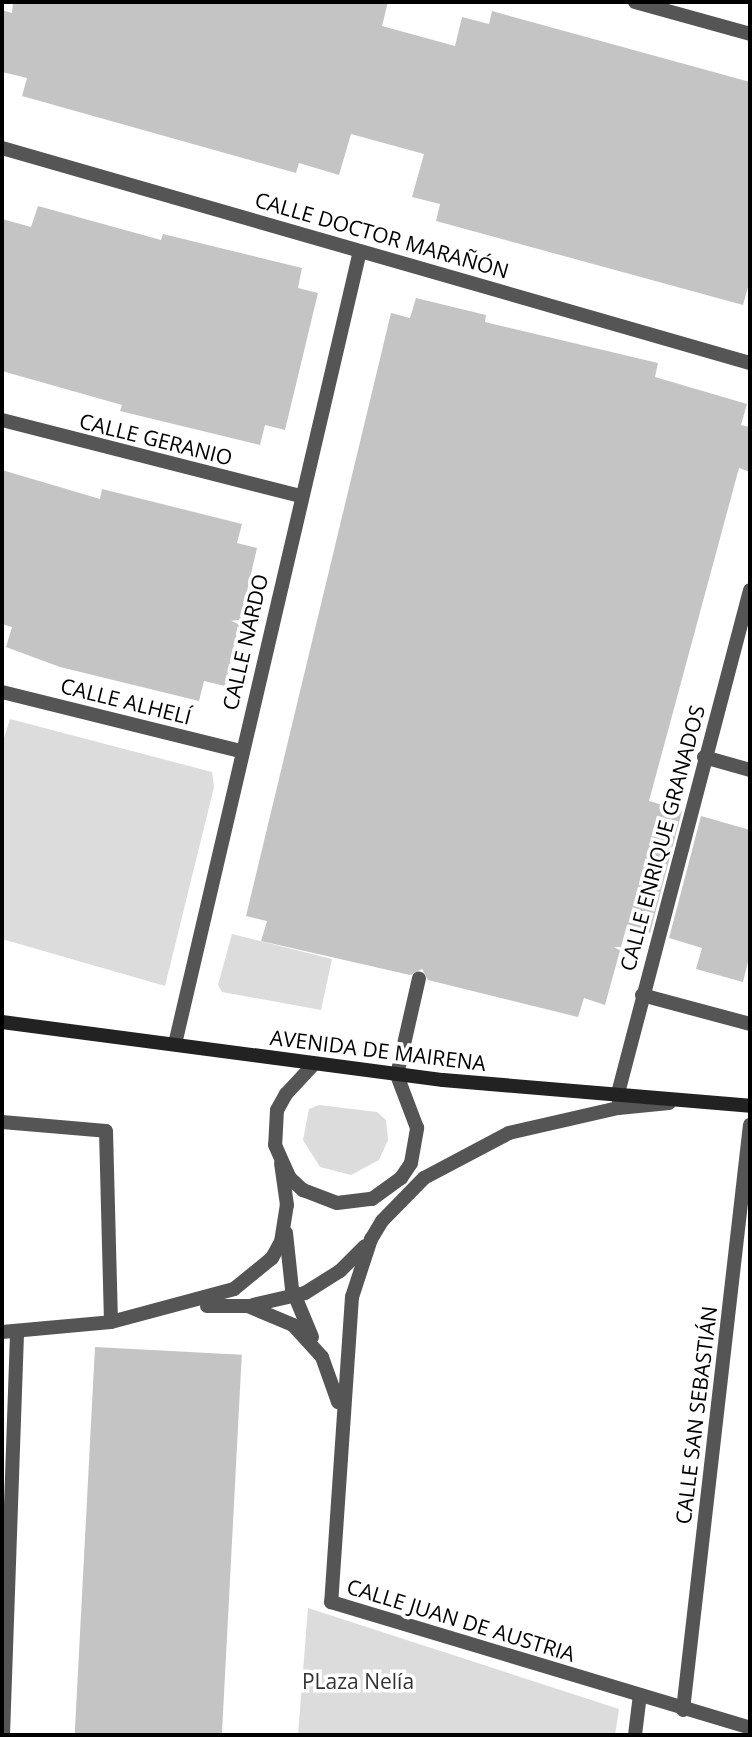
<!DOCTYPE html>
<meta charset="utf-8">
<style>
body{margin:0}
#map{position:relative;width:752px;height:1737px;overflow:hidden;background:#fff;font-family:"Open Sans",sans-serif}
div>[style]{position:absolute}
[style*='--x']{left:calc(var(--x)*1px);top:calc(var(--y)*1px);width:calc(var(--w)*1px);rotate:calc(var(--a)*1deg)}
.green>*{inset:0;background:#dcdcdc}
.building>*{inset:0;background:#c4c4c4;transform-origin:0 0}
.lane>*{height:14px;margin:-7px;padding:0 7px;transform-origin:7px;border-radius:7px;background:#555}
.street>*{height:14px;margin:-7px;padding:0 7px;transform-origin:7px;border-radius:7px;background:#555}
.secondary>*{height:14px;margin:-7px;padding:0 7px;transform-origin:7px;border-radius:7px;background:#222}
span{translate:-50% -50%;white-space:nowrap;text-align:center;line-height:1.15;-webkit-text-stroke:7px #fff;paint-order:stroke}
.street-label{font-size:21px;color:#000}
.park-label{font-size:21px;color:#333}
.frame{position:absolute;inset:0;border:4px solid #000;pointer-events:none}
</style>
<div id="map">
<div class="green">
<i style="clip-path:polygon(10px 719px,212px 772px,214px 787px,165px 986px,2px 939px,2px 744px)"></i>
<i style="clip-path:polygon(232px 934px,332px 959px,321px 1010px,222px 992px,218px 985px)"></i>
<i style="clip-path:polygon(319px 1105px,377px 1112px,386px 1120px,388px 1140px,379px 1160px,351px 1175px,320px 1167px,303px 1140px,309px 1109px)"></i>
<i style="clip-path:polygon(308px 1608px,619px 1709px,615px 1735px,298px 1735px)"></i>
</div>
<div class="building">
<i style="clip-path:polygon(13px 2px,388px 2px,382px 26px,455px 46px,462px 17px,489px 24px,492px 11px,750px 82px,750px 280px,743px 305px,436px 221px,440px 204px,412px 197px,424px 154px,351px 134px,339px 175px,299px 163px,296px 173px,22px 96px,27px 78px,2px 72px,2px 10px,12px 13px)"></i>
<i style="clip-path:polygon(38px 206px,161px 240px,163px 234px,302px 268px,298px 288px,318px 293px,285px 430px,265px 425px,260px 445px,120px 411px,122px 405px,2px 371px,2px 219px,31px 227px)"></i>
<i style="clip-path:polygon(416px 298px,486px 315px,485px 322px,658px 363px,655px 377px,747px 404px,741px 425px,750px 427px,750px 472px,739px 468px,649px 801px,682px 811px,650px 933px,627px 925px,605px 1005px,584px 998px,578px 1017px,428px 980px,422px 969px,410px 975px,261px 941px,267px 921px,246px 916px,391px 313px,410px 318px)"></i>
<i style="clip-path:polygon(2px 470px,100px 499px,102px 489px,242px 524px,237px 543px,257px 548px,225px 686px,204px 681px,199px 701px,60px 667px,6px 647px,12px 627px,2px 624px)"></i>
<i style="clip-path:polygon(701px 816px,750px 830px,750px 954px,743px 982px,696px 969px,702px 948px,669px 938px)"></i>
<i style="left:95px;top:1347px;width:147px;height:389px;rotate:3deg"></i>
</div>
<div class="lane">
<i style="--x:397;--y:1075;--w:99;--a:-77.2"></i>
</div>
<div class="street">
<i style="--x:635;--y:2;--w:119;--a:15.5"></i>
<i style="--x:2;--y:148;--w:778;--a:16.04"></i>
<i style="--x:2;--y:420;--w:309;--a:14.3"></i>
<i style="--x:2;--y:692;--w:246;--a:13.9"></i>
<i style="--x:704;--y:757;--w:48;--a:15.8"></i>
<i style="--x:642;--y:995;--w:112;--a:15"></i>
<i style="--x:175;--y:1044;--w:814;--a:-76.87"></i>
<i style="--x:314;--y:1064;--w:41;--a:133"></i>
<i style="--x:286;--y:1094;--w:18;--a:119"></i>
<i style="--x:277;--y:1110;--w:35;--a:93"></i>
<i style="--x:275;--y:1145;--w:36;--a:66"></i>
<i style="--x:290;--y:1178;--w:18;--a:43"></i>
<i style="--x:303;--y:1190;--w:36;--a:21"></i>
<i style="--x:337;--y:1203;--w:35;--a:-7"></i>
<i style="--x:372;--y:1199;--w:36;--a:-36"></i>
<i style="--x:401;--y:1178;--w:18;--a:-56"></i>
<i style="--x:411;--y:1163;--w:36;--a:-80"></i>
<i style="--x:417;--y:1128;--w:57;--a:-110.7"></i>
<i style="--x:617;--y:1097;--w:524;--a:-75.3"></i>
<i style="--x:669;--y:1103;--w:51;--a:174.4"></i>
<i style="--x:618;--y:1108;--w:112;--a:167.1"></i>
<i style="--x:509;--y:1133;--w:96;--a:152.1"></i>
<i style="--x:424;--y:1178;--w:60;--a:134.3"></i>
<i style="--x:382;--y:1221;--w:21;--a:121"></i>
<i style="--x:371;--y:1239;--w:61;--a:108.1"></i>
<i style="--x:352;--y:1297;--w:306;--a:93.9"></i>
<i style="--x:331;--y:1602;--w:438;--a:16.7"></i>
<i style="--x:2;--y:1122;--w:104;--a:4.9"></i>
<i style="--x:106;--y:1131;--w:191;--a:88.5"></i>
<i style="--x:286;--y:1233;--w:56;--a:83.9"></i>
<i style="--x:292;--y:1289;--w:52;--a:67.4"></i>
<i style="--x:253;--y:1305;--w:53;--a:-13"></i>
<i style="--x:305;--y:1293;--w:41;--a:-32.2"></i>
<i style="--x:340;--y:1271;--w:35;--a:-45"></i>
<i style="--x:207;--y:1306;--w:41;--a:0"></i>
<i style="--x:248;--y:1306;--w:49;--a:22.9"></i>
<i style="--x:293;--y:1325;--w:43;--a:47.8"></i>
<i style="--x:322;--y:1357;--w:48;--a:70.4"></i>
<i style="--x:2;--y:1332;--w:109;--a:-5.2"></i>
<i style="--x:111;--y:1322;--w:127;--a:-15"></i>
<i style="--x:234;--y:1289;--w:49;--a:-39.2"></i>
<i style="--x:272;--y:1258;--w:18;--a:-61"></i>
<i style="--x:281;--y:1242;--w:37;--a:-81"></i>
<i style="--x:287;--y:1205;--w:42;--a:-98.1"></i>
<i style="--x:683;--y:1710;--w:589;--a:-83.47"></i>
<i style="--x:3;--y:1735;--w:402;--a:-88"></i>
<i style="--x:635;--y:1735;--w:38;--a:-83"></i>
</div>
<div class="secondary">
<i style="--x:2;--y:1022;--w:445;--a:7.5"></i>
<i style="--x:443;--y:1080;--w:308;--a:4.8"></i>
</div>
<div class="street-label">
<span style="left:382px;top:235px;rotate:16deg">CALLE DOCTOR MARAÑÓN</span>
<span style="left:156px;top:439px;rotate:14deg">CALLE GERANIO</span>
<span style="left:245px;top:642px;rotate:-77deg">CALLE NARDO</span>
<span style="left:126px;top:701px;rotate:14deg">CALLE ALHELÍ</span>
<span style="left:662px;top:838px;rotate:-75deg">CALLE ENRIQUE GRANADOS</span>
<span style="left:378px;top:1050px;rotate:7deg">AVENIDA DE MAIRENA</span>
<span style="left:696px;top:1415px;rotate:-83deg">CALLE SAN SEBASTIÁN</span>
<span style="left:461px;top:1620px;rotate:17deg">CALLE JUAN DE AUSTRIA</span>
</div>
<div class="park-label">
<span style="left:358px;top:1681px">PLaza Nelía</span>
</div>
<div class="frame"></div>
</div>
